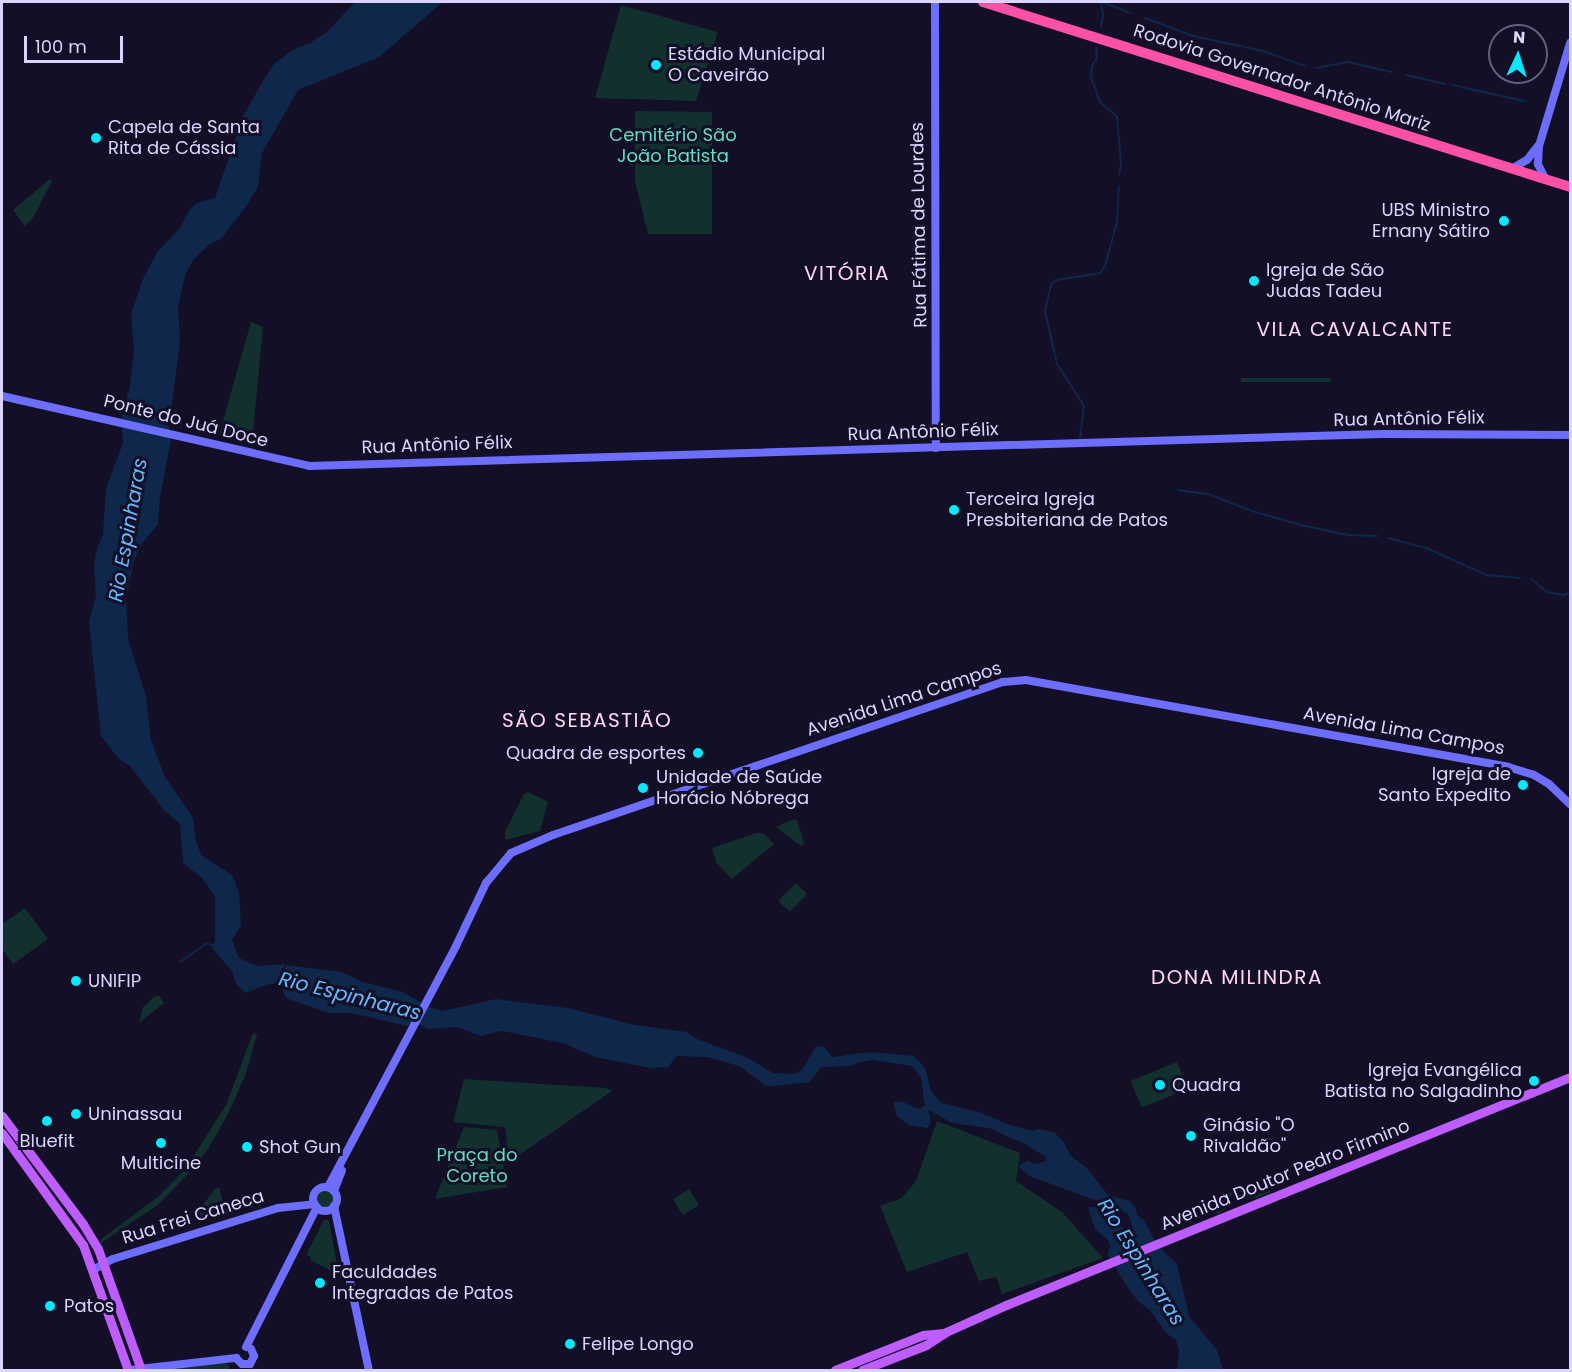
<!DOCTYPE html>
<meta charset="utf-8">
<style>
body{margin:0}
#map{position:relative;width:1572px;height:1372px;overflow:hidden;background:#130f26;font-family:Poppins,sans-serif}
div>[style]{position:absolute}
[style*='--x']{left:calc(var(--x)*1px);top:calc(var(--y)*1px);width:calc(var(--w)*1px);rotate:calc(var(--a)*1deg)}
.green>*{inset:0;background:#12302e;transform-origin:0 0}
.round{border-radius:50%}
.water>*{inset:0;background:#0f274b}
.stream>*{height:2px;margin:-1px;padding:0 1px;transform-origin:1px;border-radius:1px;background:#0f274b}
.river>*{height:12px;margin:-6px;padding:0 6px;transform-origin:6px;border-radius:6px;background:#0f274b}
.secondary>*{height:8px;margin:-4px;padding:0 4px;transform-origin:4px;border-radius:4px;background:#6d6dfe}
.secondary>.ring{margin:-4px;padding:0;box-sizing:content-box;background:none;border:8px solid #6d6dfe;border-radius:50%}
.primary>*{height:9px;margin:-4.5px;padding:0 4.5px;transform-origin:4.5px;border-radius:4.5px;background:#be5dfd}
.highway>*{height:10px;margin:-5px;padding:0 5px;transform-origin:5px;border-radius:5px;background:#fd51a8}
.dots>*{width:16px;height:16px;translate:-50% -50%;box-sizing:border-box;border:3px solid #130f26;border-radius:50%}
span{translate:-50% -50%;white-space:nowrap;text-align:center;line-height:1.15;-webkit-text-stroke:6px #130f26;paint-order:stroke}
.poi-label{font-size:18px;color:#d9d5ff}
.left{translate:0 -50%;text-align:left}
.right{translate:-100% -50%;text-align:right}
.street-label{font-size:18px;color:#d9d5ff}
.park-label{font-size:18px;color:#61dfbc}
.neighbourhood-label{font-size:20px;color:#ffd7f1;letter-spacing:1.5px}
.water-label{font-size:20px;color:#64bafe;font-style:italic}
.frame{position:absolute;inset:0;border:3px solid #d9d5ff;pointer-events:none}
.north{position:absolute;left:1488px;top:24px;width:60px;height:60px;box-sizing:border-box;background:#130f26;border:2px solid #625e7d;border-radius:50%;rotate:4deg;font-size:16px;font-weight:700;line-height:24px;text-align:center;color:#d9d5ff}
.north::after{content:'';display:block;margin:auto;width:21px;height:27px;background:#03e9fd;clip-path:polygon(50% 0,100% 100%,50% 72%,0 100%)}
.scale{position:absolute;left:24px;top:36px;width:99px;height:27px;box-sizing:border-box;border:3px solid #d9d5ff;border-top:0;padding-left:8px;font-size:18px;line-height:21px;white-space:nowrap;color:#d9d5ff;-webkit-text-stroke:4px #130f26;paint-order:stroke}
</style>
<div id="map">
<div class="green">
<i style="clip-path:polygon(621px 5px,718px 32px,696px 101px,595px 98px)"></i>
<i style="clip-path:polygon(635px 111px,712px 112px,712px 234px,648px 234px,635px 181px)"></i>
<i style="clip-path:polygon(50px 179px,52px 181px,33px 218px,25px 226px,13px 210px)"></i>
<i style="clip-path:polygon(251px 322px,263px 327px,252px 442px,219px 435px)"></i>
<i style="left:1331px;top:378px;width:4px;height:90px;rotate:90deg"></i>
<i style="clip-path:polygon(819px 719px,849px 722px,851px 727px,823px 733px)"></i>
<i style="clip-path:polygon(528px 792px,548px 802px,540px 831px,505px 840px,505px 832px,524px 794px)"></i>
<i style="clip-path:polygon(794px 819px,797px 820px,804px 844px,801px 846px,776px 827px)"></i>
<i style="clip-path:polygon(756px 833px,763px 833px,774px 844px,732px 879px,716px 862px,712px 848px)"></i>
<i style="left:796px;top:883px;width:16px;height:25px;rotate:45deg"></i>
<i style="clip-path:polygon(25px 908px,48px 939px,13px 964px,2px 949px,2px 924px)"></i>
<i style="clip-path:polygon(155px 996px,160px 996px,164px 1003px,139px 1023px,143px 1007px)"></i>
<i style="clip-path:polygon(253px 1033px,257px 1035px,245px 1076px,228px 1114px,208px 1149px,192px 1170px,159px 1204px,100px 1244px,100px 1240px,159px 1196px,186px 1168px,226px 1105px)"></i>
<i style="left:1177px;top:1062px;width:29px;height:50px;rotate:68deg"></i>
<i style="clip-path:polygon(464px 1079px,607px 1088px,612px 1091px,509px 1162px,505px 1127px,453px 1122px)"></i>
<i style="clip-path:polygon(937px 1121px,1020px 1153px,1016px 1181px,1062px 1212px,1103px 1258px,1002px 1294px,996px 1277px,979px 1281px,967px 1252px,907px 1272px,880px 1206px,902px 1198px,916px 1181px)"></i>
<i style="clip-path:polygon(464px 1127px,497px 1130px,507px 1187px,435px 1199px)"></i>
<i style="clip-path:polygon(1265px 1177px,1271px 1192px,1257px 1198px,1247px 1197px,1237px 1189px)"></i>
<i style="clip-path:polygon(219px 1187px,225px 1210px,208px 1215px,207px 1221px,203px 1220px,198px 1217px,198px 1211px,215px 1189px)"></i>
<i style="left:689px;top:1189px;width:19px;height:19px;rotate:58deg"></i>
<i class="round" style="left:316px;top:1189px;width:18px;height:18px"></i>
<i style="clip-path:polygon(1232px 1191px,1230px 1205px,1218px 1214px,1207px 1212px,1201px 1204px)"></i>
<i style="clip-path:polygon(327px 1219px,329px 1221px,339px 1275px,310px 1260px,311px 1257px,306px 1255px,324px 1220px)"></i>
<i style="clip-path:polygon(223px 1363px,228px 1364px,230px 1370px,158px 1370px)"></i>
</div>
<div class="water">
<i style="clip-path:polygon(355px 2px,443px 2px,379px 57px,298px 90px,262px 153px,258px 187px,247px 205px,221px 239px,210px 244px,193px 260px,185px 275px,178px 308px,180px 342px,169px 425px,171px 440px,160px 497px,158px 524px,141px 545px,134px 561px,126px 598px,128px 639px,146px 696px,151px 740px,164px 775px,193px 818px,196px 841px,201px 855px,232px 875px,239px 892px,241px 925px,232px 940px,239px 958px,257px 966px,285px 964px,278px 983px,266px 985px,246px 993px,236px 984px,232px 971px,212px 948px,215px 940px,215px 896px,202px 878px,183px 863px,180px 824px,164px 810px,130px 766px,118px 758px,101px 736px,89px 622px,96px 596px,94px 569px,96px 552px,103px 534px,106px 488px,123px 443px,121px 420px,130px 386px,134px 349px,131px 314px,143px 279px,158px 251px,180px 228px,190px 209px,197px 203px,215px 198px,243px 116px,266px 76px,274px 64px,294px 49px,310px 43px,327px 32px)"></i>
<i style="clip-path:polygon(evenodd,286px 965px,342px 972px,363px 982px,403px 992px,429px 1007px,442px 1011px,496px 999px,568px 1008px,635px 1025px,687px 1032px,697px 1039px,748px 1058px,773px 1073px,795px 1074px,802px 1070px,816px 1046px,824px 1047px,832px 1057px,871px 1052px,914px 1056px,925px 1068px,931px 1091px,941px 1103px,979px 1112px,1010px 1125px,1033px 1131px,1037px 1129px,1054px 1132px,1063px 1141px,1071px 1156px,1087px 1168px,1108px 1195px,1130px 1201px,1136px 1208px,1137px 1215px,1144px 1220px,1157px 1245px,1177px 1264px,1189px 1316px,1217px 1350px,1223px 1370px,1177px 1370px,1179px 1351px,1176px 1340px,1166px 1333px,1150px 1310px,1139px 1302px,1130px 1291px,1107px 1254px,1111px 1246px,1108px 1240px,1095px 1229px,1088px 1207px,1100px 1208px,1100px 1202px,1029px 1176px,1018px 1166px,1027px 1161px,1035px 1164px,1043px 1162px,1046px 1161px,1046px 1157px,1025px 1144px,989px 1128px,952px 1123px,931px 1111px,928px 1111px,931px 1120px,928px 1128px,909px 1125px,897px 1116px,893px 1102px,903px 1102px,919px 1109px,925px 1106px,921px 1078px,912px 1066px,873px 1060px,859px 1062px,851px 1066px,821px 1067px,810px 1082px,774px 1086px,765px 1085px,739px 1066px,707px 1057px,677px 1056px,668px 1067px,650px 1068px,595px 1057px,566px 1044px,513px 1033px,501px 1031px,481px 1036px,457px 1027px,428px 1029px,420px 1025px,407px 1026px,351px 1013px,328px 1013px,286px 998px,280px 983px,286px 965px,1111px 1203px,1128px 1215px,1134px 1231px,1137px 1254px,1152px 1288px,1154px 1297px,1111px 1215px,1108px 1208px,1111px 1203px)"></i>
</div>
<div class="stream">
<i style="--x:1101;--y:2;--w:13;--a:81"></i>
<i style="--x:1103;--y:15;--w:12;--a:99"></i>
<i style="--x:1102;--y:2;--w:31;--a:21"></i>
<i style="--x:1145;--y:18;--w:51;--a:20.6"></i>
<i style="--x:1193;--y:36;--w:72;--a:12.1"></i>
<i style="--x:1263;--y:51;--w:45;--a:19.7"></i>
<i style="--x:1096;--y:47;--w:11;--a:85"></i>
<i style="--x:1097;--y:58;--w:9;--a:122"></i>
<i style="--x:1092;--y:66;--w:11;--a:95"></i>
<i style="--x:1091;--y:77;--w:27;--a:70"></i>
<i style="--x:1100;--y:102;--w:23;--a:41"></i>
<i style="--x:1117;--y:117;--w:47;--a:85.1"></i>
<i style="--x:1121;--y:164;--w:11;--a:100"></i>
<i style="--x:1316;--y:68;--w:33;--a:-11"></i>
<i style="--x:1348;--y:62;--w:45;--a:12.8"></i>
<i style="--x:1406;--y:75;--w:40;--a:13"></i>
<i style="--x:1452;--y:85;--w:74;--a:12.5"></i>
<i style="--x:1080;--y:438;--w:32;--a:-83"></i>
<i style="--x:1084;--y:406;--w:50;--a:-122.7"></i>
<i style="--x:1057;--y:364;--w:54;--a:-102.8"></i>
<i style="--x:1045;--y:311;--w:28;--a:-77"></i>
<i style="--x:1051;--y:284;--w:7;--a:-34"></i>
<i style="--x:1057;--y:280;--w:44;--a:-9.2"></i>
<i style="--x:1100;--y:273;--w:9;--a:-54"></i>
<i style="--x:1105;--y:266;--w:46;--a:-74.7"></i>
<i style="--x:1117;--y:222;--w:36;--a:-87"></i>
<i style="--x:1178;--y:490;--w:30;--a:8"></i>
<i style="--x:1208;--y:494;--w:47;--a:21.1"></i>
<i style="--x:1252;--y:511;--w:51;--a:15.9"></i>
<i style="--x:1301;--y:525;--w:48;--a:12"></i>
<i style="--x:1348;--y:535;--w:29;--a:2"></i>
<i style="--x:1388;--y:538;--w:39;--a:15"></i>
<i style="--x:1426;--y:548;--w:67;--a:23.9"></i>
<i style="--x:1487;--y:575;--w:33;--a:5"></i>
<i style="--x:1531;--y:579;--w:21;--a:39"></i>
<i style="--x:1547;--y:592;--w:17;--a:10"></i>
<i style="--x:1564;--y:595;--w:7;--a:-27"></i>
<i style="--x:180;--y:962;--w:32;--a:-35"></i>
<i style="--x:206;--y:944;--w:8;--a:7"></i>
</div>
<div class="river">
<i style="--x:1110;--y:1218;--w:85;--a:57.1"></i>
</div>
<div class="secondary">
<i style="--x:935;--y:2;--w:446;--a:89.9"></i>
<i style="--x:1513;--y:168;--w:16;--a:-30"></i>
<i style="--x:1527;--y:160;--w:18;--a:-52"></i>
<i style="--x:1545;--y:178;--w:16;--a:-117"></i>
<i style="--x:1538;--y:164;--w:18;--a:-87"></i>
<i style="--x:1539;--y:146;--w:108;--a:-73.2"></i>
<i style="--x:2;--y:396;--w:315;--a:12.8"></i>
<i style="--x:309;--y:466;--w:1074;--a:-1.71"></i>
<i style="--x:1383;--y:434;--w:187;--a:0.3"></i>
<i style="--x:328;--y:1187;--w:273;--a:-62"></i>
<i style="--x:456;--y:946;--w:70;--a:-64.5"></i>
<i style="--x:486;--y:883;--w:39;--a:-50"></i>
<i style="--x:511;--y:853;--w:46;--a:-23.2"></i>
<i style="--x:553;--y:835;--w:475;--a:-18.8"></i>
<i style="--x:1003;--y:682;--w:23;--a:-5"></i>
<i style="--x:1026;--y:680;--w:490;--a:10.2"></i>
<i style="--x:1508;--y:767;--w:27;--a:17"></i>
<i style="--x:1534;--y:775;--w:17;--a:31"></i>
<i style="--x:1549;--y:784;--w:29;--a:44"></i>
<i class="ring" style="left:313px;top:1187px;width:16px;height:16px"></i>
<i style="--x:334;--y:1191;--w:22;--a:-69"></i>
<i style="--x:334;--y:1206;--w:168;--a:78"></i>
<i style="--x:93;--y:1270;--w:23;--a:-29"></i>
<i style="--x:113;--y:1259;--w:173;--a:-17.2"></i>
<i style="--x:278;--y:1208;--w:37;--a:-6"></i>
<i style="--x:246;--y:1347;--w:157;--a:-63.1"></i>
<i style="--x:236;--y:1358;--w:8;--a:45"></i>
<i style="--x:242;--y:1364;--w:8;--a:0"></i>
<i style="--x:250;--y:1364;--w:9;--a:-63"></i>
<i style="--x:254;--y:1356;--w:8;--a:-113"></i>
<i style="--x:130;--y:1370;--w:107;--a:-6.5"></i>
</div>
<div class="primary">
<i style="--x:2;--y:1116;--w:135;--a:53.1"></i>
<i style="--x:83;--y:1224;--w:29;--a:59"></i>
<i style="--x:98;--y:1249;--w:128;--a:70.4"></i>
<i style="--x:2;--y:1133;--w:138;--a:54.1"></i>
<i style="--x:83;--y:1245;--w:133;--a:70.2"></i>
<i style="--x:835;--y:1370;--w:95;--a:-21.7"></i>
<i style="--x:923;--y:1335;--w:18;--a:-6"></i>
<i style="--x:862;--y:1370;--w:69;--a:-21.3"></i>
<i style="--x:926;--y:1345;--w:24;--a:-33"></i>
<i style="--x:946;--y:1332;--w:66;--a:-24.2"></i>
<i style="--x:1006;--y:1305;--w:608;--a:-22.01"></i>
</div>
<div class="highway">
<i style="--x:983;--y:2;--w:615;--a:17.49"></i>
</div>
<div class="dots">
<i style="left:656px;top:65px;background:#03e9fd"></i>
<i style="left:96px;top:138px;background:#03e9fd"></i>
<i style="left:1504px;top:221px;background:#03e9fd"></i>
<i style="left:1254px;top:281px;background:#03e9fd"></i>
<i style="left:954px;top:510px;background:#03e9fd"></i>
<i style="left:698px;top:753px;background:#03e9fd"></i>
<i style="left:1523px;top:785px;background:#03e9fd"></i>
<i style="left:643px;top:788px;background:#03e9fd"></i>
<i style="left:76px;top:981px;background:#03e9fd"></i>
<i style="left:1534px;top:1081px;background:#03e9fd"></i>
<i style="left:1160px;top:1085px;background:#03e9fd"></i>
<i style="left:76px;top:1114px;background:#03e9fd"></i>
<i style="left:47px;top:1121px;background:#03e9fd"></i>
<i style="left:1191px;top:1136px;background:#03e9fd"></i>
<i style="left:161px;top:1143px;background:#03e9fd"></i>
<i style="left:247px;top:1147px;background:#03e9fd"></i>
<i style="left:320px;top:1283px;background:#03e9fd"></i>
<i style="left:50px;top:1306px;background:#03e9fd"></i>
<i style="left:570px;top:1344px;background:#03e9fd"></i>
</div>
<div class="poi-label">
<span class="left" style="left:668px;top:65px">Estádio Municipal<br>O Caveirão</span>
<span class="left" style="left:108px;top:138px">Capela de Santa<br>Rita de Cássia</span>
<span class="right" style="left:1490px;top:221px">UBS Ministro<br>Ernany Sátiro</span>
<span class="left" style="left:1266px;top:281px">Igreja de São<br>Judas Tadeu</span>
<span class="left" style="left:966px;top:510px">Terceira Igreja<br>Presbiteriana de Patos</span>
<span class="right" style="left:686px;top:753px">Quadra de esportes</span>
<span class="right" style="left:1511px;top:785px">Igreja de<br>Santo Expedito</span>
<span class="left" style="left:656px;top:788px">Unidade de Saúde<br>Horácio Nóbrega</span>
<span class="left" style="left:88px;top:981px">UNIFIP</span>
<span class="right" style="left:1522px;top:1081px">Igreja Evangélica<br>Batista no Salgadinho</span>
<span class="left" style="left:1172px;top:1085px">Quadra</span>
<span class="left" style="left:88px;top:1114px">Uninassau</span>
<span class="left" style="left:1203px;top:1136px">Ginásio "O<br>Rivaldão"</span>
<span style="left:47px;top:1141px">Bluefit</span>
<span class="left" style="left:259px;top:1147px">Shot Gun</span>
<span style="left:161px;top:1163px">Multicine</span>
<span class="left" style="left:332px;top:1283px">Faculdades<br>Integradas de Patos</span>
<span class="left" style="left:64px;top:1306px">Patos</span>
<span class="left" style="left:582px;top:1344px">Felipe Longo</span>
</div>
<div class="street-label">
<span style="left:1282px;top:78px;rotate:18deg">Rodovia Governador Antônio Mariz</span>
<span style="left:919px;top:225px;rotate:-91deg">Rua Fátima de Lourdes</span>
<span style="left:1409px;top:419px;rotate:-1deg">Rua Antônio Félix</span>
<span style="left:186px;top:421px;rotate:14deg">Ponte do Juá Doce</span>
<span style="left:923px;top:432px;rotate:-2deg">Rua Antônio Félix</span>
<span style="left:437px;top:445px;rotate:-2deg">Rua Antônio Félix</span>
<span style="left:904px;top:699px;rotate:-18deg">Avenida Lima Campos</span>
<span style="left:1404px;top:731px;rotate:10deg">Avenida Lima Campos</span>
<span style="left:1285px;top:1175px;rotate:-22deg">Avenida Doutor Pedro Firmino</span>
<span style="left:193px;top:1217px;rotate:-17deg">Rua Frei Caneca</span>
</div>
<div class="park-label">
<span style="left:673px;top:146px">Cemitério São<br>João Batista</span>
<span style="left:477px;top:1166px">Praça do<br>Coreto</span>
</div>
<div class="neighbourhood-label">
<span style="left:847px;top:273px">VITÓRIA</span>
<span style="left:1355px;top:329px">VILA CAVALCANTE</span>
<span style="left:587px;top:720px">SÃO SEBASTIÃO</span>
<span style="left:1237px;top:977px">DONA MILINDRA</span>
</div>
<div class="water-label">
<span style="left:128px;top:530px;rotate:-80deg">Rio Espinharas</span>
<span style="left:350px;top:996px;rotate:14deg">Rio Espinharas</span>
<span style="left:1141px;top:1262px;rotate:58deg">Rio Espinharas</span>
</div>
<div class="frame"></div>
<div class="north">N</div>
<div class="scale">100 m</div>
</div>
